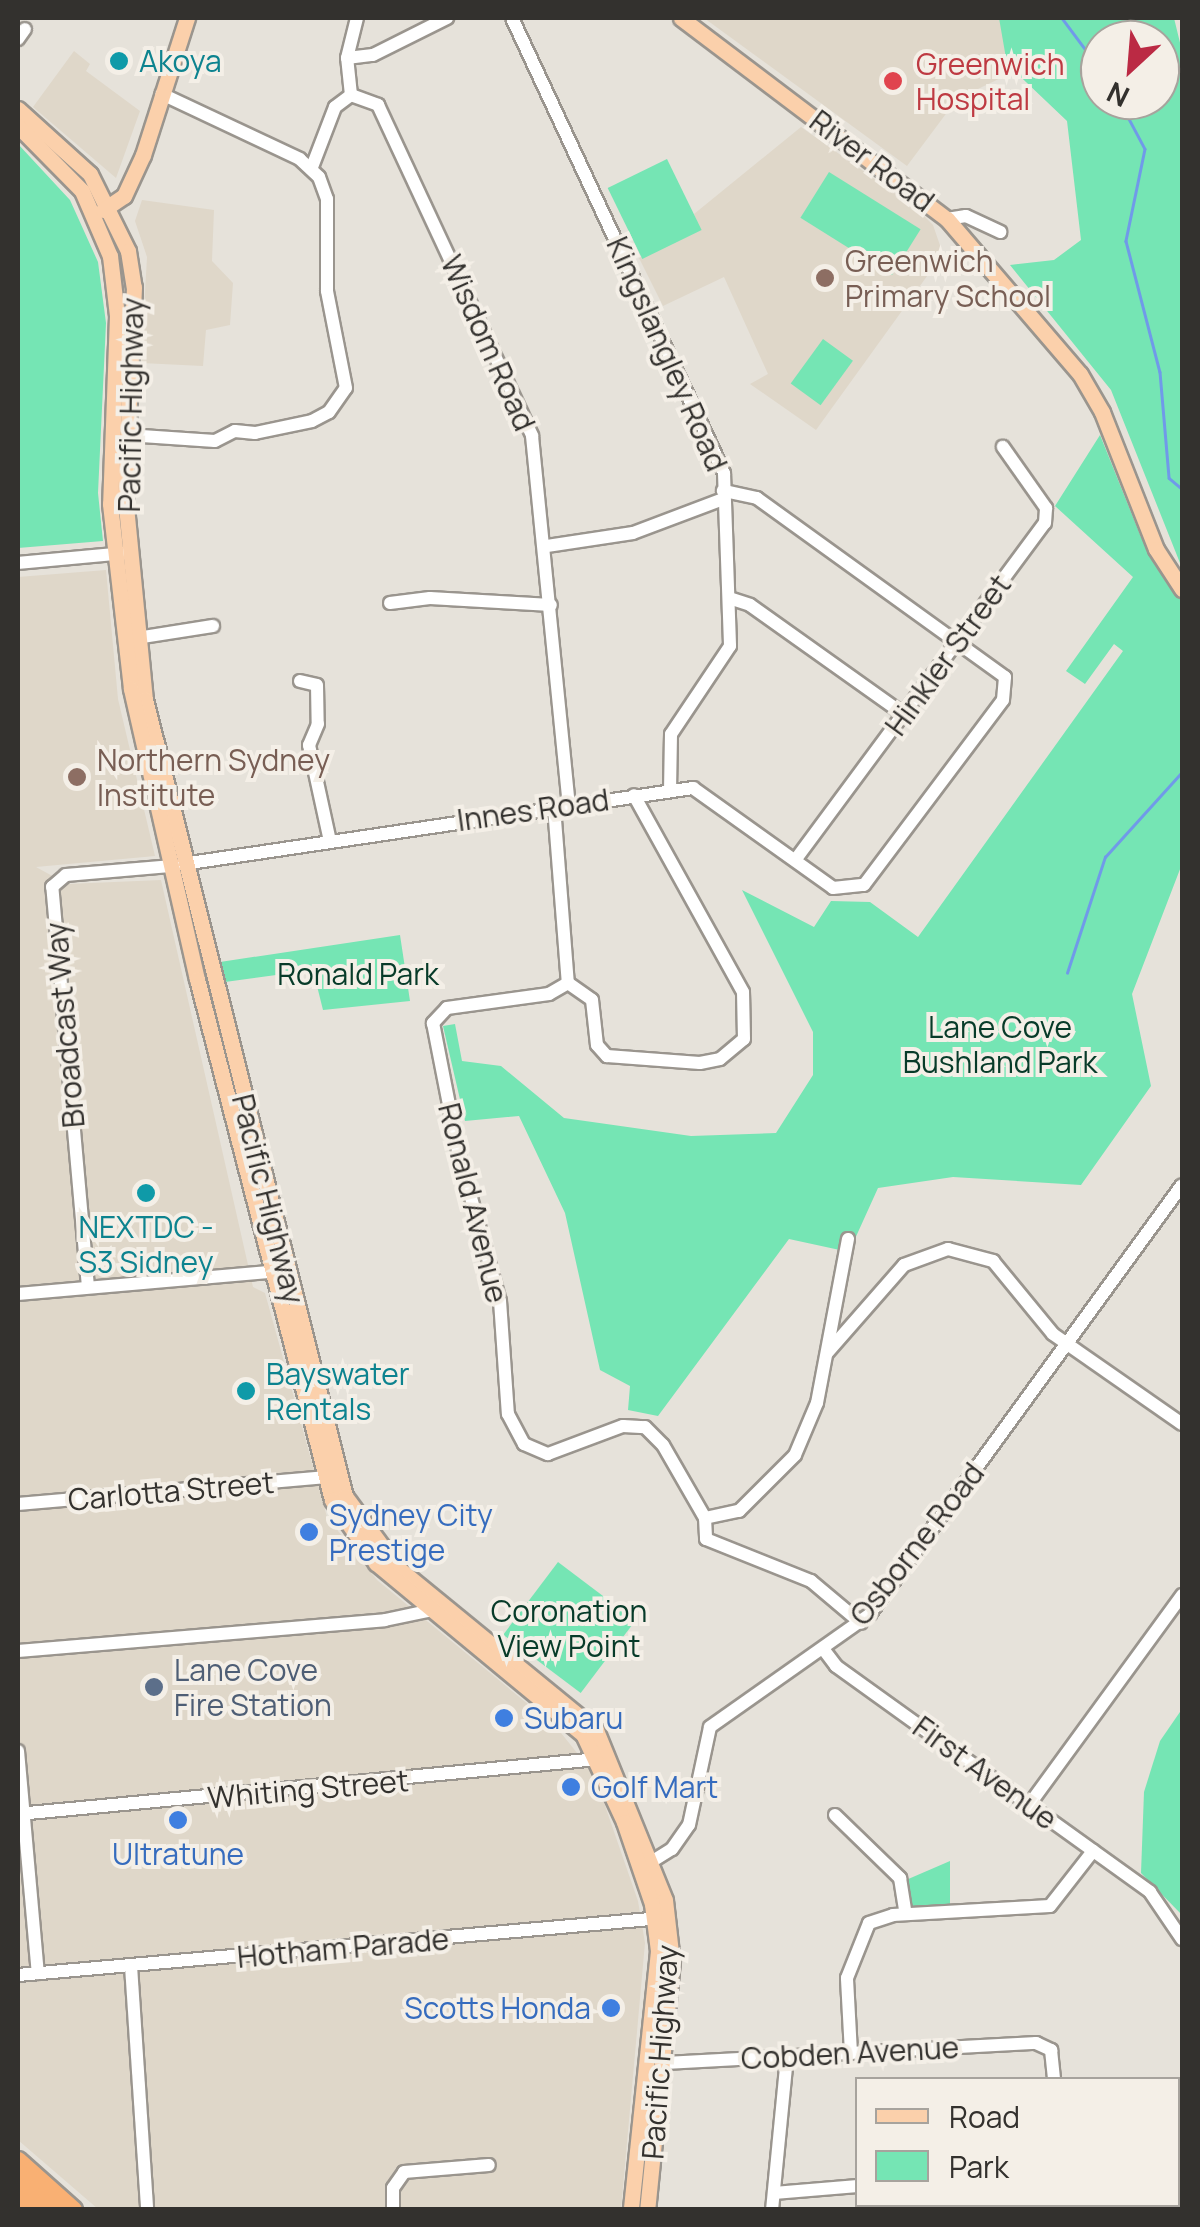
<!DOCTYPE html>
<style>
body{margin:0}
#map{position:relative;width:1200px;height:2227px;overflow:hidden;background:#e6e2da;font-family:Manrope,sans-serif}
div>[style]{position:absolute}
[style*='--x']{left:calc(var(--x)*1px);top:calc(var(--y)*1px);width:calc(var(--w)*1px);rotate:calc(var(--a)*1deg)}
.built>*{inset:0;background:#dfd7c9}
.green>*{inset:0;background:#75e5b4;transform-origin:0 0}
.stream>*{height:2.5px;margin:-1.25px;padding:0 1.25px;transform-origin:1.25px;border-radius:1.25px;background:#709ae9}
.roads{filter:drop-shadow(2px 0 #9a958e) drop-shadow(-2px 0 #9a958e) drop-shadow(0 2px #9a958e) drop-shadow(0 -2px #9a958e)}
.minor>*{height:12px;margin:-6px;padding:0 6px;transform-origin:6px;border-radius:6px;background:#fff}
.major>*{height:15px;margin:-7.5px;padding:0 7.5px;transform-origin:7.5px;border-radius:7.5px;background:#fbd0ab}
.highway>*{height:18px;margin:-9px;padding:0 9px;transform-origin:9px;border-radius:9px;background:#f9b073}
.dots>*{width:28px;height:28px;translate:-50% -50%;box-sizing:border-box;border:5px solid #f4efe7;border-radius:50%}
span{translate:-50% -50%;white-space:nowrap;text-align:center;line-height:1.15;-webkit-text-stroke:8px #f4efe7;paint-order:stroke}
.culture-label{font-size:30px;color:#0d838f}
.left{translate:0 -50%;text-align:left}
.health-label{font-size:30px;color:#be3a42}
.street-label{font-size:30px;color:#33312e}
.education-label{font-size:30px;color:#785e54}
.park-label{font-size:30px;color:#073b29}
.shop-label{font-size:30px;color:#366cbe}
.right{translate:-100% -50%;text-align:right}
.service-label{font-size:30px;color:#4e5e75}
.frame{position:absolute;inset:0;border:20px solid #33312e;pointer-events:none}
.legend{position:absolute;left:855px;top:2077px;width:325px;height:130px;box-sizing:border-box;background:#f4efe7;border:2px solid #a7a39d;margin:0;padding:12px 18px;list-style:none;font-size:30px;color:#33312e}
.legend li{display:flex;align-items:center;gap:20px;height:50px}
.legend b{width:50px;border:2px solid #a7a39d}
.north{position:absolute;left:1080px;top:20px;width:100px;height:100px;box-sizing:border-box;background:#f4efe7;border:2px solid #a7a39d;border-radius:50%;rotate:206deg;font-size:28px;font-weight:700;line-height:40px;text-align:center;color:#33312e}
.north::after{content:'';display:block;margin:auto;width:35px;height:45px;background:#bb2a44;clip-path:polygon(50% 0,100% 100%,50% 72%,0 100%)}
</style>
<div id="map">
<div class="built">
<i style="clip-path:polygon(704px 18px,1019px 18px,1034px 62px,957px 99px,907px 166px)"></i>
<i style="clip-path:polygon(74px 51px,90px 64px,86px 71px,140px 111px,116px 178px,33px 107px)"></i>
<i style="clip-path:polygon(801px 127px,917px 209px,933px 225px,943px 254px,816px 430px,750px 384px,768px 374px,724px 277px,663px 306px,639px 258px,700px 230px,694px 214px)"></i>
<i style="clip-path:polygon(142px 200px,214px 210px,212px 261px,233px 283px,230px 325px,206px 330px,203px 366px,141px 363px,147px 257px,135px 221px)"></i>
<i style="clip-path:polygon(106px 570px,118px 699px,155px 856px,36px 867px,67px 884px,161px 880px,253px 1287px,265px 1293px,327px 1517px,377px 1580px,557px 1728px,594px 1774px,638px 1901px,645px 1943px,621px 2209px,98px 2209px,18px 2140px,18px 577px)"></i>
</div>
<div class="green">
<i style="clip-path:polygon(evenodd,999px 18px,1174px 18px,1182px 51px,1182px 568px,1111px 390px,1010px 265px,1054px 260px,1081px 240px,1067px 121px,1007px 64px,999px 18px,1100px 40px,1160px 40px,1160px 100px,1100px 100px,1100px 40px)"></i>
<i style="clip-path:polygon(18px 144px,70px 200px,98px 262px,106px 323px,98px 493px,103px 541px,18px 548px)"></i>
<i style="left:667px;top:159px;width:79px;height:66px;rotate:64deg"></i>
<i style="left:829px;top:172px;width:108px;height:54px;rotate:32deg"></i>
<i style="left:823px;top:339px;width:37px;height:55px;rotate:36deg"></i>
<i style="clip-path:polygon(1100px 435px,1141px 537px,1182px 602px,1182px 864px,1132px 994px,1151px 1086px,1081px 1185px,953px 1177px,878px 1188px,849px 1252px,789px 1239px,658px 1416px,628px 1410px,630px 1386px,600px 1370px,565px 1213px,519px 1116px,465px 1121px,443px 1026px,455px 1024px,462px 1061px,501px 1066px,564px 1118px,691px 1136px,776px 1133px,813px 1075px,813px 1032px,742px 890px,814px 927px,831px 901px,870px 902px,918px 937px,1123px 651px,1114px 644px,1085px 684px,1066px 671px,1133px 577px,1055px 506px)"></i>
<i style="clip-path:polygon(400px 935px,410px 1001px,323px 1010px,313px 970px,225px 982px,220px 962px)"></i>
<i style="left:558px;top:1562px;width:97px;height:91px;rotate:37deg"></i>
<i style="clip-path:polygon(1182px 1709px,1182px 1915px,1141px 1873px,1144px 1792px,1160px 1741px)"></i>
<i style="clip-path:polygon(950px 1861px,950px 1908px,912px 1906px,906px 1880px)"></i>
</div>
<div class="stream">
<i style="--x:1062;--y:18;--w:64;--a:53.3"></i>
<i style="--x:1119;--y:100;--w:55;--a:62"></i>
<i style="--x:1145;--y:149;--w:94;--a:101.7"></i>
<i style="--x:1126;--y:241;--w:135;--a:75.5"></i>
<i style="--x:1160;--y:372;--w:106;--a:85.1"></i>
<i style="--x:1169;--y:478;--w:17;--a:40"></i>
<i style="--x:1067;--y:973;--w:122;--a:-71.9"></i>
<i style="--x:1105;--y:857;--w:115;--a:-47.8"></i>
</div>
<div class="roads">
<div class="minor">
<i style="--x:512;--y:18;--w:502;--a:65.02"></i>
<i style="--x:724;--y:473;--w:173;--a:88"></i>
<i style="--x:730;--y:646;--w:106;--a:123.8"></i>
<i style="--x:671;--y:734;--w:56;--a:91"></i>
<i style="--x:18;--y:39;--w:12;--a:-55"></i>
<i style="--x:347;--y:58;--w:26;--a:-7"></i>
<i style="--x:373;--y:55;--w:83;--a:-26.6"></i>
<i style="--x:351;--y:95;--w:29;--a:20"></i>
<i style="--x:378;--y:105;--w:365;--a:65"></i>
<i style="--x:532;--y:436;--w:370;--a:84.3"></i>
<i style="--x:312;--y:167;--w:64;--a:-69"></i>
<i style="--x:335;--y:107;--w:20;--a:-37"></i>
<i style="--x:351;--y:95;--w:37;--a:-96"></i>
<i style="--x:347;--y:58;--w:41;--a:-76"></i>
<i style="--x:947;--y:219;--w:19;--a:-9"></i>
<i style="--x:966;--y:216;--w:38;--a:25"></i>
<i style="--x:127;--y:435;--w:88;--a:3.9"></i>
<i style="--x:215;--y:441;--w:22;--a:-27"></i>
<i style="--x:235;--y:431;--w:20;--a:6"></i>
<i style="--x:255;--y:433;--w:58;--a:-11.9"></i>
<i style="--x:312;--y:421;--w:19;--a:-28"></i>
<i style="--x:329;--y:412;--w:29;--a:-55"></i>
<i style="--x:346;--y:388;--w:99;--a:-101.1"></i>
<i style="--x:327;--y:291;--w:92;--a:-90"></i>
<i style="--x:327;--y:199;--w:23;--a:-110"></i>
<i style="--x:319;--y:177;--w:26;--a:-137"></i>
<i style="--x:300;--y:159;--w:153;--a:-154.8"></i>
<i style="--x:547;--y:546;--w:87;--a:-8.6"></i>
<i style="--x:633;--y:533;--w:96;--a:-20.7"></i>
<i style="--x:18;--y:563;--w:107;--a:-5.3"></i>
<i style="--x:729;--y:598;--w:22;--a:18"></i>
<i style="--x:750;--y:605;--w:190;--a:35.4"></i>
<i style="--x:390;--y:603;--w:40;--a:-7.1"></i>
<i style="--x:430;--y:598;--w:121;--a:3.3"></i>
<i style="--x:137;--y:638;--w:77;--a:-9"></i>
<i style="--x:300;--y:681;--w:17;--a:13"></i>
<i style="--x:317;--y:685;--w:39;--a:89"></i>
<i style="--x:318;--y:724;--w:23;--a:113"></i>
<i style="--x:309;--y:745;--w:98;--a:77.7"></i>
<i style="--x:554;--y:807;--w:177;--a:85.5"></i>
<i style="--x:568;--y:983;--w:22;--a:150"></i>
<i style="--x:549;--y:994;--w:103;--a:172.2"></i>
<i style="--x:447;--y:1008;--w:21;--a:133"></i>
<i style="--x:433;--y:1023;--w:130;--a:78.9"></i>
<i style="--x:458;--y:1151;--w:156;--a:74.4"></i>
<i style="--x:500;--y:1301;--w:113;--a:86"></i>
<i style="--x:508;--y:1414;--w:34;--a:62"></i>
<i style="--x:524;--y:1444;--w:26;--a:23"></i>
<i style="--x:548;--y:1454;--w:80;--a:-20.5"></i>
<i style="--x:623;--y:1426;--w:22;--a:3"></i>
<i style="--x:645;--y:1427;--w:25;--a:45"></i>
<i style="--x:663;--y:1445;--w:84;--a:60.1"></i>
<i style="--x:705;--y:1518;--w:21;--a:87"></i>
<i style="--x:706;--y:1539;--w:113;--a:21.8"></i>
<i style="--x:811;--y:1581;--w:65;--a:40"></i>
<i style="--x:796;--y:859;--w:418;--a:-53.5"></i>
<i style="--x:1045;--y:523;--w:15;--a:-86"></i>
<i style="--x:1046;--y:508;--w:75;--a:-125.2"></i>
<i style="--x:183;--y:864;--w:516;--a:-8.48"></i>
<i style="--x:693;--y:788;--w:172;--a:35.5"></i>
<i style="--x:833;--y:888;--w:31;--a:-6"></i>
<i style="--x:864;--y:885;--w:231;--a:-53.1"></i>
<i style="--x:1003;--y:700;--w:23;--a:-85"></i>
<i style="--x:1005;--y:677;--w:306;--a:-144.2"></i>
<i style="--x:757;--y:498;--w:35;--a:-168"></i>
<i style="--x:568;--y:983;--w:29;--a:35"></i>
<i style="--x:592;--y:1000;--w:45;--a:83.7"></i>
<i style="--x:597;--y:1045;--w:15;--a:48"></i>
<i style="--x:607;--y:1056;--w:93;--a:4.3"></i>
<i style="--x:700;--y:1063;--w:20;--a:-11"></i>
<i style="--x:720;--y:1059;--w:31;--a:-40"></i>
<i style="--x:744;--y:1039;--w:47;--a:-91.2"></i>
<i style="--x:743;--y:992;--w:225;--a:-119"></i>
<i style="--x:88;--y:1287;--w:402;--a:-95.1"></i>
<i style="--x:52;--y:887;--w:18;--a:-41"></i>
<i style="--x:66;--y:875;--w:104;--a:-4.9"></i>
<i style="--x:18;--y:1294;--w:254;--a:-5"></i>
<i style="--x:827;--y:1353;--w:117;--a:-48.8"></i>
<i style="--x:904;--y:1265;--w:47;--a:-20"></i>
<i style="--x:948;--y:1249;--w:47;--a:14.9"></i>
<i style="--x:993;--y:1261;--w:94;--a:50.6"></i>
<i style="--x:1053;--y:1334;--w:157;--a:34.9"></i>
<i style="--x:18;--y:1504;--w:307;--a:-5"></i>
<i style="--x:705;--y:1518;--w:35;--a:-12"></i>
<i style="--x:739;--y:1511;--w:79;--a:-45"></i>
<i style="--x:795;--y:1455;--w:56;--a:-67.1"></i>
<i style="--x:817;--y:1403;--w:167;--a:-79.3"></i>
<i style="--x:824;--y:1650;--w:20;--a:53"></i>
<i style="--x:836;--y:1666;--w:387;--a:35.7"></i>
<i style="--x:1150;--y:1892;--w:57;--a:55.8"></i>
<i style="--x:18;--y:1651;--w:368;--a:-4.8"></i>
<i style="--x:385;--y:1620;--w:48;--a:-12"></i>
<i style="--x:18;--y:1751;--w:223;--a:84.9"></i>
<i style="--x:1029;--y:1805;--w:260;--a:-53.9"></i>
<i style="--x:18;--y:1814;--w:583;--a:-5.42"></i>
<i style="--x:835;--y:1815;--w:91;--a:44.1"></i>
<i style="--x:900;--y:1878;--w:36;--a:81"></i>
<i style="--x:643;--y:1867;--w:34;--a:-32"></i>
<i style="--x:672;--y:1849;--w:29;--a:-55"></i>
<i style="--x:689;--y:1825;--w:100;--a:-77.9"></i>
<i style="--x:710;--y:1727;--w:196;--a:-35.2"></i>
<i style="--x:870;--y:1614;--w:530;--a:-53.97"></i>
<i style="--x:131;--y:1966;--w:245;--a:86.2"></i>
<i style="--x:18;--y:1975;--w:647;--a:-5.06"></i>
<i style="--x:851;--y:2053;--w:75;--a:-93.1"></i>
<i style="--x:847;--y:1978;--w:59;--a:-68.2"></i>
<i style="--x:869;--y:1923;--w:25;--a:-18"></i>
<i style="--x:893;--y:1915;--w:157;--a:-3.3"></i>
<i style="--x:1050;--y:1906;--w:70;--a:-52"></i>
<i style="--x:665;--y:2063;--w:372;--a:-3.1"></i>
<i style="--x:1036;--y:2043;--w:17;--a:25"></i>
<i style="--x:1051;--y:2050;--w:30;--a:84"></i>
<i style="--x:1178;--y:2149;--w:4;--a:-14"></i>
<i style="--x:774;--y:2193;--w:84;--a:-4.8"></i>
<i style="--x:1066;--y:2204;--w:6;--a:81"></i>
<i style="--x:393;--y:2210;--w:22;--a:-90"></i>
<i style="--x:393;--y:2188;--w:19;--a:-55"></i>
<i style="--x:404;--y:2172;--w:85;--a:-4.7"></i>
<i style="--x:772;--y:2210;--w:155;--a:-84.4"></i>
</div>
<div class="major">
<i style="--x:681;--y:18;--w:333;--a:37.1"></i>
<i style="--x:947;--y:219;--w:204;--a:49.4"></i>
<i style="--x:1080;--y:374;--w:44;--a:59.9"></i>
<i style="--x:1102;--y:412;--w:147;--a:68.5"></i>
<i style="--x:1156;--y:549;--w:48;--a:57"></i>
<i style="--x:18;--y:109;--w:97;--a:42.1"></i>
<i style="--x:90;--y:174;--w:86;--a:63.7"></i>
<i style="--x:128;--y:251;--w:36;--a:81"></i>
<i style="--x:134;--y:287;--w:209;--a:92.5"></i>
<i style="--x:125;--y:496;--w:204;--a:84.4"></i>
<i style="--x:145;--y:699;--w:822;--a:75.91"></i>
<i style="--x:345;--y:1496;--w:89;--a:53.6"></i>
<i style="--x:398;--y:1568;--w:256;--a:39.3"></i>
<i style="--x:596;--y:1730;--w:183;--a:67.9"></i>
<i style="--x:665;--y:1900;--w:61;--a:83.5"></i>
<i style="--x:672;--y:1961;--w:250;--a:95.7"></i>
<i style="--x:18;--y:126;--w:91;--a:45.4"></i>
<i style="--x:82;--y:191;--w:71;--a:66.7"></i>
<i style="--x:110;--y:256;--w:60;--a:83.3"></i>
<i style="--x:117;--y:316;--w:188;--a:92.1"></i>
<i style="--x:110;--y:504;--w:186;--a:83.5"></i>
<i style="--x:131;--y:689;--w:297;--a:77.2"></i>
<i style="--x:197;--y:979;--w:538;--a:75.47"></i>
<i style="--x:332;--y:1500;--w:77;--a:55.1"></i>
<i style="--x:376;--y:1563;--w:268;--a:39.6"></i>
<i style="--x:583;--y:1734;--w:97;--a:65"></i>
<i style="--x:624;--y:1822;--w:87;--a:71.1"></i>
<i style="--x:652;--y:1904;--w:47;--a:82.7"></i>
<i style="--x:658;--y:1951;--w:260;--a:96"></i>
<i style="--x:103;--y:210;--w:25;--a:-34"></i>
<i style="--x:124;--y:196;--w:45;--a:-65.1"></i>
<i style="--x:143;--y:155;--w:144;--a:-72.2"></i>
</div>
<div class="highway">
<i style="--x:18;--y:2161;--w:74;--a:41.7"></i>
<i style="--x:18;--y:2182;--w:41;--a:43"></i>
<i style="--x:18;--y:2200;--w:13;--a:48"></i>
</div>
</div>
<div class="dots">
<i style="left:119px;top:61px;background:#0f9aa8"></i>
<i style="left:893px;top:81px;background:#e0444e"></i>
<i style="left:825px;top:278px;background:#8d6e63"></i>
<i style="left:77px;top:777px;background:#8d6e63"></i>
<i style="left:146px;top:1193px;background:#0f9aa8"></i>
<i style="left:246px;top:1391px;background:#0f9aa8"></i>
<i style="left:309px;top:1532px;background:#3f7fe0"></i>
<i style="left:154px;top:1687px;background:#5c6f8a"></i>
<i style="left:504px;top:1718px;background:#3f7fe0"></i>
<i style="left:571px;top:1787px;background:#3f7fe0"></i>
<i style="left:178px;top:1820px;background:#3f7fe0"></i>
<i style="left:611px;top:2008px;background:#3f7fe0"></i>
</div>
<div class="culture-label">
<span class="left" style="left:139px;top:61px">Akoya</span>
<span style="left:146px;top:1244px">NEXTDC -<br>S3 Sidney</span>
<span class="left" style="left:266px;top:1391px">Bayswater<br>Rentals</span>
</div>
<div class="health-label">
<span class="left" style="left:916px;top:81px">Greenwich<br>Hospital</span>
</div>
<div class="street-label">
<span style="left:872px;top:161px;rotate:37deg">River Road</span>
<span style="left:488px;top:343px;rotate:66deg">Wisdom Road</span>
<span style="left:667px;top:354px;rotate:66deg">Kingslangley Road</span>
<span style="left:131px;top:405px;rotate:-89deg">Pacific Highway</span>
<span style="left:948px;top:655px;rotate:-54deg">Hinkler Street</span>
<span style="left:533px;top:810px;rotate:-8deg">Innes Road</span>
<span style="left:65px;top:1025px;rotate:-95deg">Broadcast Way</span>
<span style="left:268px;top:1199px;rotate:76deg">Pacific Highway</span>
<span style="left:473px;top:1203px;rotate:76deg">Ronald Avenue</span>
<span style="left:171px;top:1491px;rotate:-5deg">Carlotta Street</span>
<span style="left:917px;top:1544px;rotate:-52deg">Osborne Road</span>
<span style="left:985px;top:1773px;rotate:36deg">First Avenue</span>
<span style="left:308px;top:1789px;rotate:-5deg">Whiting Street</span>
<span style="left:343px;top:1948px;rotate:-5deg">Hotham Parade</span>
<span style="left:660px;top:2052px;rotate:-86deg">Pacific Highway</span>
<span style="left:850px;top:2053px;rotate:-3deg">Cobden Avenue</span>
</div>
<div class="education-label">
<span class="left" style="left:845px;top:278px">Greenwich<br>Primary School</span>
<span class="left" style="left:97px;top:777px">Northern Sydney<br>Institute</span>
</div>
<div class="park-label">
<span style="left:358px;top:974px">Ronald Park</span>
<span style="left:1000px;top:1044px">Lane Cove<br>Bushland Park</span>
<span style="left:569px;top:1628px">Coronation<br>View Point</span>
</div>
<div class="shop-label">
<span class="left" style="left:329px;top:1532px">Sydney City<br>Prestige</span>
<span class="left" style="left:524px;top:1718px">Subaru</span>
<span class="left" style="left:591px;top:1787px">Golf Mart</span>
<span style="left:178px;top:1854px">Ultratune</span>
<span class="right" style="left:591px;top:2008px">Scotts Honda</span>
</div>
<div class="service-label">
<span class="left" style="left:174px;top:1687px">Lane Cove<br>Fire Station</span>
</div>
<div class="frame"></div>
<ul class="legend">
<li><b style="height:12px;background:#fbd0ab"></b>Road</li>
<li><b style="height:28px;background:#75e5b4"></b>Park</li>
</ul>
<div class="north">N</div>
</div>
